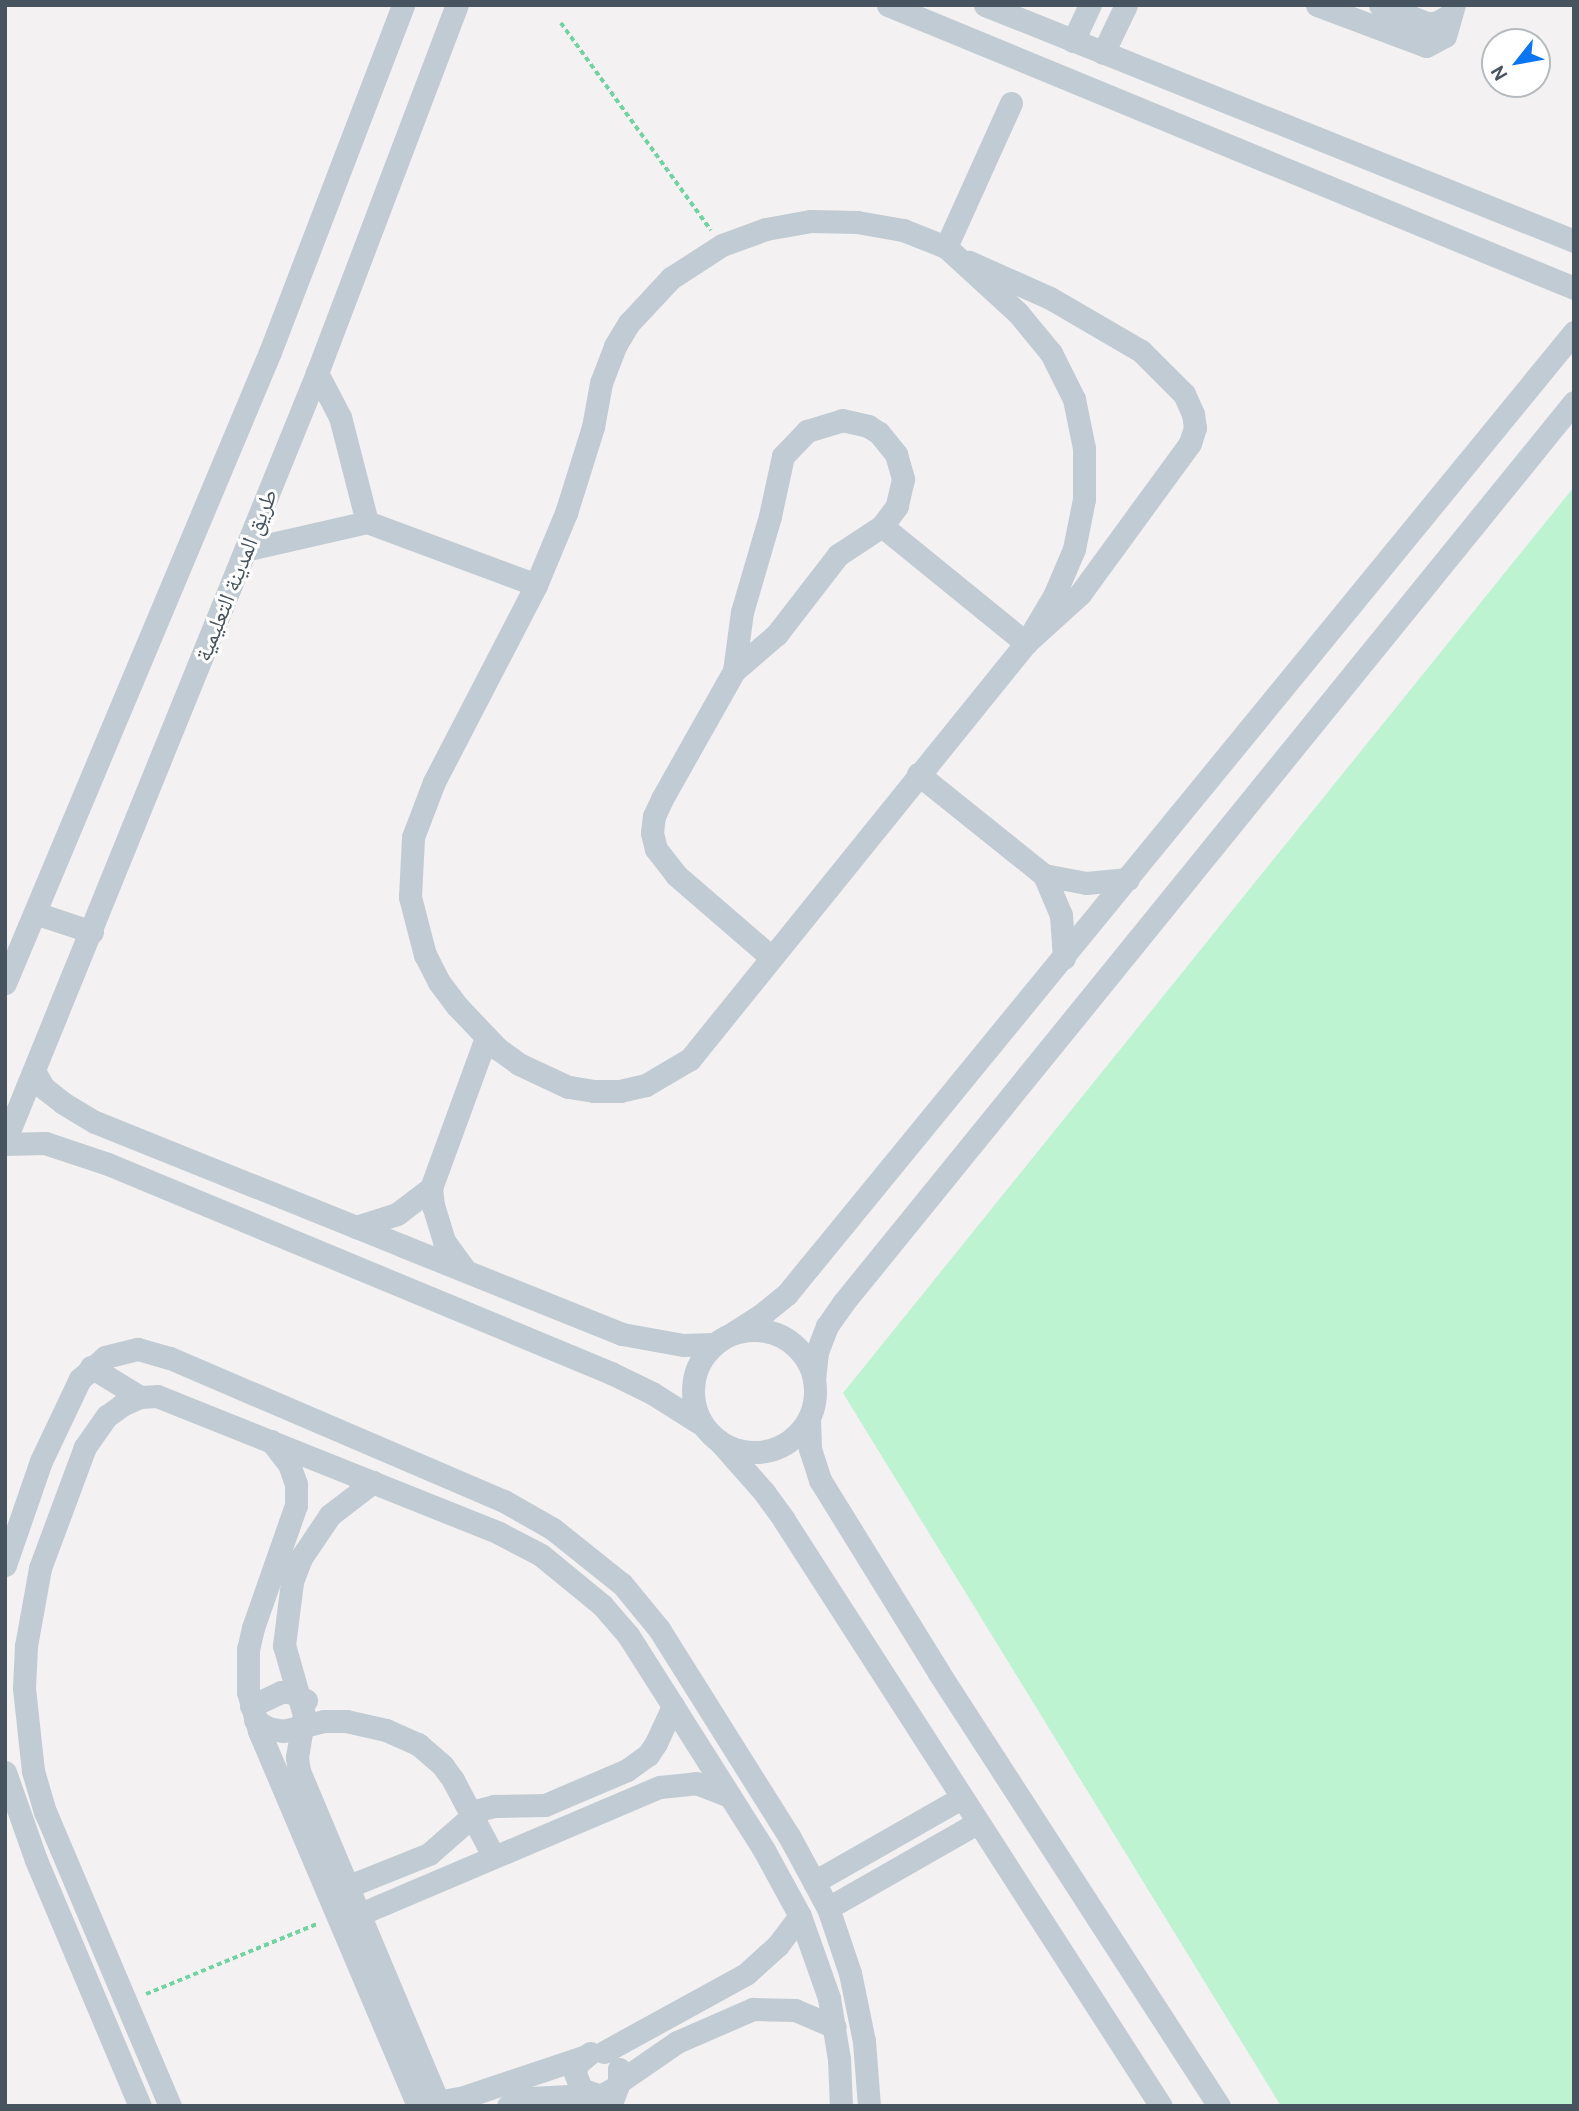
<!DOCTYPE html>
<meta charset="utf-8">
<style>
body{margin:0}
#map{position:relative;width:1579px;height:2111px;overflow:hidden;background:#f3f1f1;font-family:Cabin,"Noto Naskh Arabic",sans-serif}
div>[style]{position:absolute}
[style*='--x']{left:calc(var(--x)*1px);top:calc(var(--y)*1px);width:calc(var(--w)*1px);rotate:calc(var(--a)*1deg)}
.green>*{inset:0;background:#bdf3d1}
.path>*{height:3.5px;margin-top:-1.75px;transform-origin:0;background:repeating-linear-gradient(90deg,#72d3a2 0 5px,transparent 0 8.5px)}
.minor>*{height:23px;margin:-11.5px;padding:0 11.5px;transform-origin:11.5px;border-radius:11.5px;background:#c0cbd3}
.minor>.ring{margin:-11.5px;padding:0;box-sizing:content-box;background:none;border:23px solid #c0cbd3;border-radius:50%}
span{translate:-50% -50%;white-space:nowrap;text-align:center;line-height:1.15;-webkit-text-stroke:6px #fff;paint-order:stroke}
.street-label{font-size:23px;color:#475460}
.frame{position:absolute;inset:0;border:7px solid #475460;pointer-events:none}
.north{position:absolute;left:1481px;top:28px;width:70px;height:70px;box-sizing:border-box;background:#fff;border:2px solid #b5bbbf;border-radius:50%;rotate:239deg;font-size:19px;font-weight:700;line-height:28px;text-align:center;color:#475460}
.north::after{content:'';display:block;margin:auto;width:24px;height:32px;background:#0c75f1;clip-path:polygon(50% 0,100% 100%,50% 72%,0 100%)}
</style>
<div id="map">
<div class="green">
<i style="clip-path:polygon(1574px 487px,1574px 2106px,1281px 2106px,843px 1393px)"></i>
</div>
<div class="path">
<i style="--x:561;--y:23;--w:256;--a:54.1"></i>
<i style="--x:146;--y:1994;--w:185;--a:-22.3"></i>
</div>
<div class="minor">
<i style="--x:888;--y:5;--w:742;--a:22.42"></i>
<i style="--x:985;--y:5;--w:635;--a:21.83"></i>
<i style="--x:1317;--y:5;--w:116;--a:20.6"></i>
<i style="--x:1426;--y:46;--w:21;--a:-28"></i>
<i style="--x:1445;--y:36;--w:32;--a:-74"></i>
<i style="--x:1380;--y:5;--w:50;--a:21"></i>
<i style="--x:1427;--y:23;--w:9;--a:0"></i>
<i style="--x:1436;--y:23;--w:16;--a:-30"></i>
<i style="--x:1073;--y:41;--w:40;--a:-65"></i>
<i style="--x:1103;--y:53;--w:53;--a:-64.4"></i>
<i style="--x:811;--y:221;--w:46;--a:1.2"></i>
<i style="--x:857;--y:222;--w:47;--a:9.9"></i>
<i style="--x:903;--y:230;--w:46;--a:21.6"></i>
<i style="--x:946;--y:247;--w:98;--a:42.5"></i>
<i style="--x:1018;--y:313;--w:52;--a:50.5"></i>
<i style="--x:1051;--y:353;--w:51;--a:63.4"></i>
<i style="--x:1074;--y:399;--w:50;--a:78.5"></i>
<i style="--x:1084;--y:448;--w:51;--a:90"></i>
<i style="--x:1084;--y:499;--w:51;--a:101.3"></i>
<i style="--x:1074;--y:549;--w:51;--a:113.1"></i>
<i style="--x:1054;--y:596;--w:55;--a:120.8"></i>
<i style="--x:1026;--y:643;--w:535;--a:128.93"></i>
<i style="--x:690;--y:1059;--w:51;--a:149.4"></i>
<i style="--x:646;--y:1085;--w:27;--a:167"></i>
<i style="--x:620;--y:1091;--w:26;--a:180"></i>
<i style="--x:594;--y:1091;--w:26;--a:-171"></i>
<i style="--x:568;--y:1087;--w:54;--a:-154.9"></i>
<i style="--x:519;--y:1064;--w:26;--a:-144"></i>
<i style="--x:498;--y:1049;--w:59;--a:-133.6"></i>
<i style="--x:457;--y:1006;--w:30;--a:-127"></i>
<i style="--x:439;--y:982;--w:30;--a:-117"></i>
<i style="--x:425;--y:955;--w:60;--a:-104.5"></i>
<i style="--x:410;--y:897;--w:60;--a:-87.1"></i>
<i style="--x:413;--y:837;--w:59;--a:-69.1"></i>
<i style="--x:434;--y:782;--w:222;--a:-62.6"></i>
<i style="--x:536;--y:585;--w:78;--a:-67.4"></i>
<i style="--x:566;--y:513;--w:90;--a:-72.6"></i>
<i style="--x:593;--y:427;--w:45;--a:-79.7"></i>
<i style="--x:601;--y:383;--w:40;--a:-69"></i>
<i style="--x:615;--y:346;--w:27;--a:-59"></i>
<i style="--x:629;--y:323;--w:62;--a:-47"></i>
<i style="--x:671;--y:278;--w:61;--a:-32.9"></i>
<i style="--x:722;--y:245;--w:47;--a:-20"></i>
<i style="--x:766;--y:229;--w:46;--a:-10.1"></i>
<i style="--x:946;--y:247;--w:158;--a:-65.7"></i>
<i style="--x:842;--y:420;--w:27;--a:13"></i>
<i style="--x:868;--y:426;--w:13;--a:32"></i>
<i style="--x:879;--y:433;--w:27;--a:51"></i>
<i style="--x:896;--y:454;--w:26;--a:74"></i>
<i style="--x:903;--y:479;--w:28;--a:103"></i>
<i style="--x:897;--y:506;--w:25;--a:127"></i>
<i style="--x:882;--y:526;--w:53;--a:146.6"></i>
<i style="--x:838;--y:555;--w:100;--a:127.7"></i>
<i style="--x:777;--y:634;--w:57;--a:139.3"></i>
<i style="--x:734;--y:671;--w:60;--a:-82.3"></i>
<i style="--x:742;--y:612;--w:100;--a:-73.7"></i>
<i style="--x:770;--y:516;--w:61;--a:-77.8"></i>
<i style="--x:783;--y:456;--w:35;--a:-46"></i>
<i style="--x:807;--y:431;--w:37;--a:-17"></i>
<i style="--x:367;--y:522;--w:180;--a:20.4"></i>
<i style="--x:882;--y:526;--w:186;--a:39.1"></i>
<i style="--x:1026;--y:643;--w:73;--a:-42.2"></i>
<i style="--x:1080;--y:594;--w:187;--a:-53.9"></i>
<i style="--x:1190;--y:443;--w:16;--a:-72"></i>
<i style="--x:1195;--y:428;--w:14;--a:-98"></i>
<i style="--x:1193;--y:414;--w:22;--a:-114"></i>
<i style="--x:1184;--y:394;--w:61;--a:-135"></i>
<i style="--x:1141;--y:351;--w:105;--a:-149.8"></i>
<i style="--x:1050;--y:298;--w:89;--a:-156"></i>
<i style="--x:245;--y:550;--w:125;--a:-12.9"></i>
<i style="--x:367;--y:522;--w:108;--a:-104.4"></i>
<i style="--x:340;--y:417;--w:50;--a:-117.6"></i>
<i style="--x:734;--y:671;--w:147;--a:119.4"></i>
<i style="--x:662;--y:799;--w:19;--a:115"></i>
<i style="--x:654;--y:816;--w:17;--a:97"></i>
<i style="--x:652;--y:833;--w:16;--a:76"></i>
<i style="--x:656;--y:849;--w:33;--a:52"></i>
<i style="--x:676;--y:875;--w:125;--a:40.8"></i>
<i style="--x:918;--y:774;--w:161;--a:38.7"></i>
<i style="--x:1044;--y:875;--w:43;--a:67"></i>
<i style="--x:1061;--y:915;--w:43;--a:86"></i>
<i style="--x:1044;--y:875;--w:43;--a:10.8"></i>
<i style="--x:1086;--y:883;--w:42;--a:-5.4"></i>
<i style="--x:35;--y:913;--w:60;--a:18.4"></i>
<i style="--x:5;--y:983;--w:684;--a:-67.22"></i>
<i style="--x:270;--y:352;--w:372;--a:-69"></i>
<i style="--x:35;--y:1073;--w:17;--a:59"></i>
<i style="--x:44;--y:1088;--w:24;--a:38"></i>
<i style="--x:63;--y:1103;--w:37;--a:31"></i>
<i style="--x:95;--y:1122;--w:332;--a:21.9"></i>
<i style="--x:403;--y:1246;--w:236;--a:21.9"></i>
<i style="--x:622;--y:1334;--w:62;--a:10.2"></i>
<i style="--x:683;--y:1345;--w:30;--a:-2"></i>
<i style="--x:5;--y:1141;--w:829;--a:-67.89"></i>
<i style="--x:317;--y:373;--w:394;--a:-69.2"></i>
<i style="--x:5;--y:1144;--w:40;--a:-1.4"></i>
<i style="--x:45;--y:1143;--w:66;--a:18.4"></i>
<i style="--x:108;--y:1164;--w:545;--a:22.56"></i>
<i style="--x:611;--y:1373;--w:46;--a:26"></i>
<i style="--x:652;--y:1393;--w:60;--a:32.1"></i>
<i style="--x:356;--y:1227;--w:43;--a:-17.6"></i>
<i style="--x:397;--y:1214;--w:43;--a:-37.4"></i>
<i style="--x:465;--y:1270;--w:36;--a:-126"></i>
<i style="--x:444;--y:1241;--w:37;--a:-107"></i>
<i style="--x:433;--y:1206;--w:18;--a:-96"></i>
<i style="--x:431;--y:1188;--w:160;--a:-69.9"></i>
<i class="ring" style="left:693px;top:1330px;width:99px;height:99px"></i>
<i style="--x:733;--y:1333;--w:33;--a:-33"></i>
<i style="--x:761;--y:1315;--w:33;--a:-39"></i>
<i style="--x:787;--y:1294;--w:35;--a:-51"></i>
<i style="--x:809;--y:1267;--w:1208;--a:-50.71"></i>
<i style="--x:91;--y:1367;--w:57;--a:31.5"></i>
<i style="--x:814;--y:1380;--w:28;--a:-84"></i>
<i style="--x:817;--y:1352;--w:28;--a:-69"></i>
<i style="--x:827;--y:1326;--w:28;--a:-55"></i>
<i style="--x:843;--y:1303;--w:1160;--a:-50.95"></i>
<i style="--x:809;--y:1419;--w:30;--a:88"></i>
<i style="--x:810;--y:1449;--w:33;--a:72"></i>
<i style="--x:820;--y:1480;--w:227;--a:58.3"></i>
<i style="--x:939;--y:1673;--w:516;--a:57.11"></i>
<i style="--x:271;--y:1441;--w:29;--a:52"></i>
<i style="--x:289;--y:1464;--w:21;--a:71"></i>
<i style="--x:296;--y:1484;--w:21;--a:90"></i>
<i style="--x:296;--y:1505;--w:130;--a:109.3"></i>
<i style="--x:253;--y:1628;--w:22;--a:103"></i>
<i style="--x:248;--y:1649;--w:43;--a:90"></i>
<i style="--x:248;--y:1692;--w:41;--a:74.2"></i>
<i style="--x:259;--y:1731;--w:407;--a:67"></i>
<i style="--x:719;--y:1441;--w:68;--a:48.6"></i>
<i style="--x:764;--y:1492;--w:34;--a:54"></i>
<i style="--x:784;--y:1520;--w:697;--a:57.25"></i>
<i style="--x:373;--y:1482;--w:54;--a:142.5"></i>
<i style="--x:330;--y:1515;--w:52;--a:124"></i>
<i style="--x:301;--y:1558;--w:26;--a:111"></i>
<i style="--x:292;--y:1582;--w:64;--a:97.2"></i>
<i style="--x:284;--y:1645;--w:73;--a:74.1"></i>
<i style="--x:304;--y:1715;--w:43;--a:99.5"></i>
<i style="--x:297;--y:1757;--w:14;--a:82"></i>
<i style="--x:299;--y:1771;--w:363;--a:67.2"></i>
<i style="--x:5;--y:1565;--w:110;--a:-70.9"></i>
<i style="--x:41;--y:1461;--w:91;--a:-64.6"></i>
<i style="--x:80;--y:1379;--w:33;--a:-41"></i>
<i style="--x:105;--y:1357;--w:34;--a:-14"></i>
<i style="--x:138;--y:1349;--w:33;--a:16"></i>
<i style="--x:170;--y:1358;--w:363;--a:23.2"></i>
<i style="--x:504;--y:1501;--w:56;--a:29.7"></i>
<i style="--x:553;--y:1529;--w:88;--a:38.6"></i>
<i style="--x:622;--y:1584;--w:58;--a:50.6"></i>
<i style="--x:659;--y:1629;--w:244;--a:57.9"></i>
<i style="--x:789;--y:1836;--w:52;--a:61.5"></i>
<i style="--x:814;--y:1882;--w:30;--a:62"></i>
<i style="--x:828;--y:1908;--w:69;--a:71.3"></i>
<i style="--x:850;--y:1973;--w:69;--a:78.4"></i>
<i style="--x:864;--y:2041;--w:65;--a:85.6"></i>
<i style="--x:251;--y:1706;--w:33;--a:-25"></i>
<i style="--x:281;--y:1692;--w:9;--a:0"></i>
<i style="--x:290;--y:1692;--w:18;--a:27"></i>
<i style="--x:255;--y:1720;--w:15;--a:32"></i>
<i style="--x:268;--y:1728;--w:15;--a:11"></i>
<i style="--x:283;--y:1731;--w:42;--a:-13.7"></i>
<i style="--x:324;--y:1721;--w:22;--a:0"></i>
<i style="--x:346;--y:1721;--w:41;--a:12.7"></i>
<i style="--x:386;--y:1730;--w:35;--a:24"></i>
<i style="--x:418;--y:1744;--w:33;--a:41"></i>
<i style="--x:443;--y:1766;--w:17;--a:54"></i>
<i style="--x:453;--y:1780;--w:87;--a:62"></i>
<i style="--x:5;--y:1772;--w:93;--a:70.6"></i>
<i style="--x:36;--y:1860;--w:267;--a:67.1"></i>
<i style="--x:814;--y:1882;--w:169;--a:-29.7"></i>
<i style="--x:334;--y:1892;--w:102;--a:-21.8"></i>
<i style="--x:429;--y:1854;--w:67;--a:-41.3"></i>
<i style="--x:479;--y:1810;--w:16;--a:-15"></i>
<i style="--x:494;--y:1806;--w:51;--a:-1.1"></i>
<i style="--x:545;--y:1805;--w:89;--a:-23.1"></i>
<i style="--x:627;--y:1770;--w:26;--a:-36"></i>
<i style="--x:648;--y:1755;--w:14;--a:-56"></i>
<i style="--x:656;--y:1743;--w:41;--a:-65.3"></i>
<i style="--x:828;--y:1908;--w:172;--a:-29.7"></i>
<i style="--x:346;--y:1920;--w:341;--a:-23"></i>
<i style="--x:660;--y:1787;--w:36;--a:-6"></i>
<i style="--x:696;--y:1783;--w:36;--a:21"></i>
<i style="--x:604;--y:2052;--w:162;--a:-28.8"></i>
<i style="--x:746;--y:1974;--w:43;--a:-42.2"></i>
<i style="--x:778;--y:1945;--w:36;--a:-53"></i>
<i style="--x:590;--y:2053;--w:17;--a:140"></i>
<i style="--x:577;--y:2064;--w:9;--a:103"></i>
<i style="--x:575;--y:2073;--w:17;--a:69"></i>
<i style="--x:581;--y:2089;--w:20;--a:20"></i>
<i style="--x:600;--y:2096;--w:18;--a:-29"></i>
<i style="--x:619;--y:2082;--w:70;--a:-34.6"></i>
<i style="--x:677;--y:2042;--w:83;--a:-23.5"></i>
<i style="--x:753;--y:2009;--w:42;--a:1.4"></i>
<i style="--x:795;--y:2010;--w:43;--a:23"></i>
<i style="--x:425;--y:2104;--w:40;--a:-10"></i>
<i style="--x:464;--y:2097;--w:126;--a:-18.6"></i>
<i style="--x:170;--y:2106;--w:319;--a:-113"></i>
<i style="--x:45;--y:1812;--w:43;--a:-106.3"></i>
<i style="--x:33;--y:1771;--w:83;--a:-96.2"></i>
<i style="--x:24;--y:1688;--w:42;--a:-87.3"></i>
<i style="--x:26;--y:1646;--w:79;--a:-79.8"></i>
<i style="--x:40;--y:1568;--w:129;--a:-69.6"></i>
<i style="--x:85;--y:1447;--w:38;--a:-55"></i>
<i style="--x:107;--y:1416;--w:19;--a:-36"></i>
<i style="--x:122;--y:1405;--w:20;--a:-24"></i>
<i style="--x:140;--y:1397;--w:17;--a:-3"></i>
<i style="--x:157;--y:1396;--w:368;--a:21.8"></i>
<i style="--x:499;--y:1533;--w:47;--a:27.6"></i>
<i style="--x:541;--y:1555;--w:79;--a:39.3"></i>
<i style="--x:602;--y:1605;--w:40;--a:49"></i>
<i style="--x:628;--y:1635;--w:84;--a:57.6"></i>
<i style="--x:673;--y:1706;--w:170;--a:57.7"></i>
<i style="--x:764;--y:1850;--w:75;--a:61.4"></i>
<i style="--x:800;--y:1916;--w:87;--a:70.5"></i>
<i style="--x:829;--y:1998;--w:62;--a:80.7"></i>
<i style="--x:839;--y:2059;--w:47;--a:87.6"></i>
<i style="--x:508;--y:2106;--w:23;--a:-20"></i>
<i style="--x:530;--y:2098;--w:58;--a:-3"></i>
<i style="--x:610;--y:2106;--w:26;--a:-69"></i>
<i style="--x:619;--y:2082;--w:13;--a:-90"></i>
</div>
<div class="street-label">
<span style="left:236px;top:575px;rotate:-68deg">طريق المدينة التعليمية</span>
</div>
<div class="frame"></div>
<div class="north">N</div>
</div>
